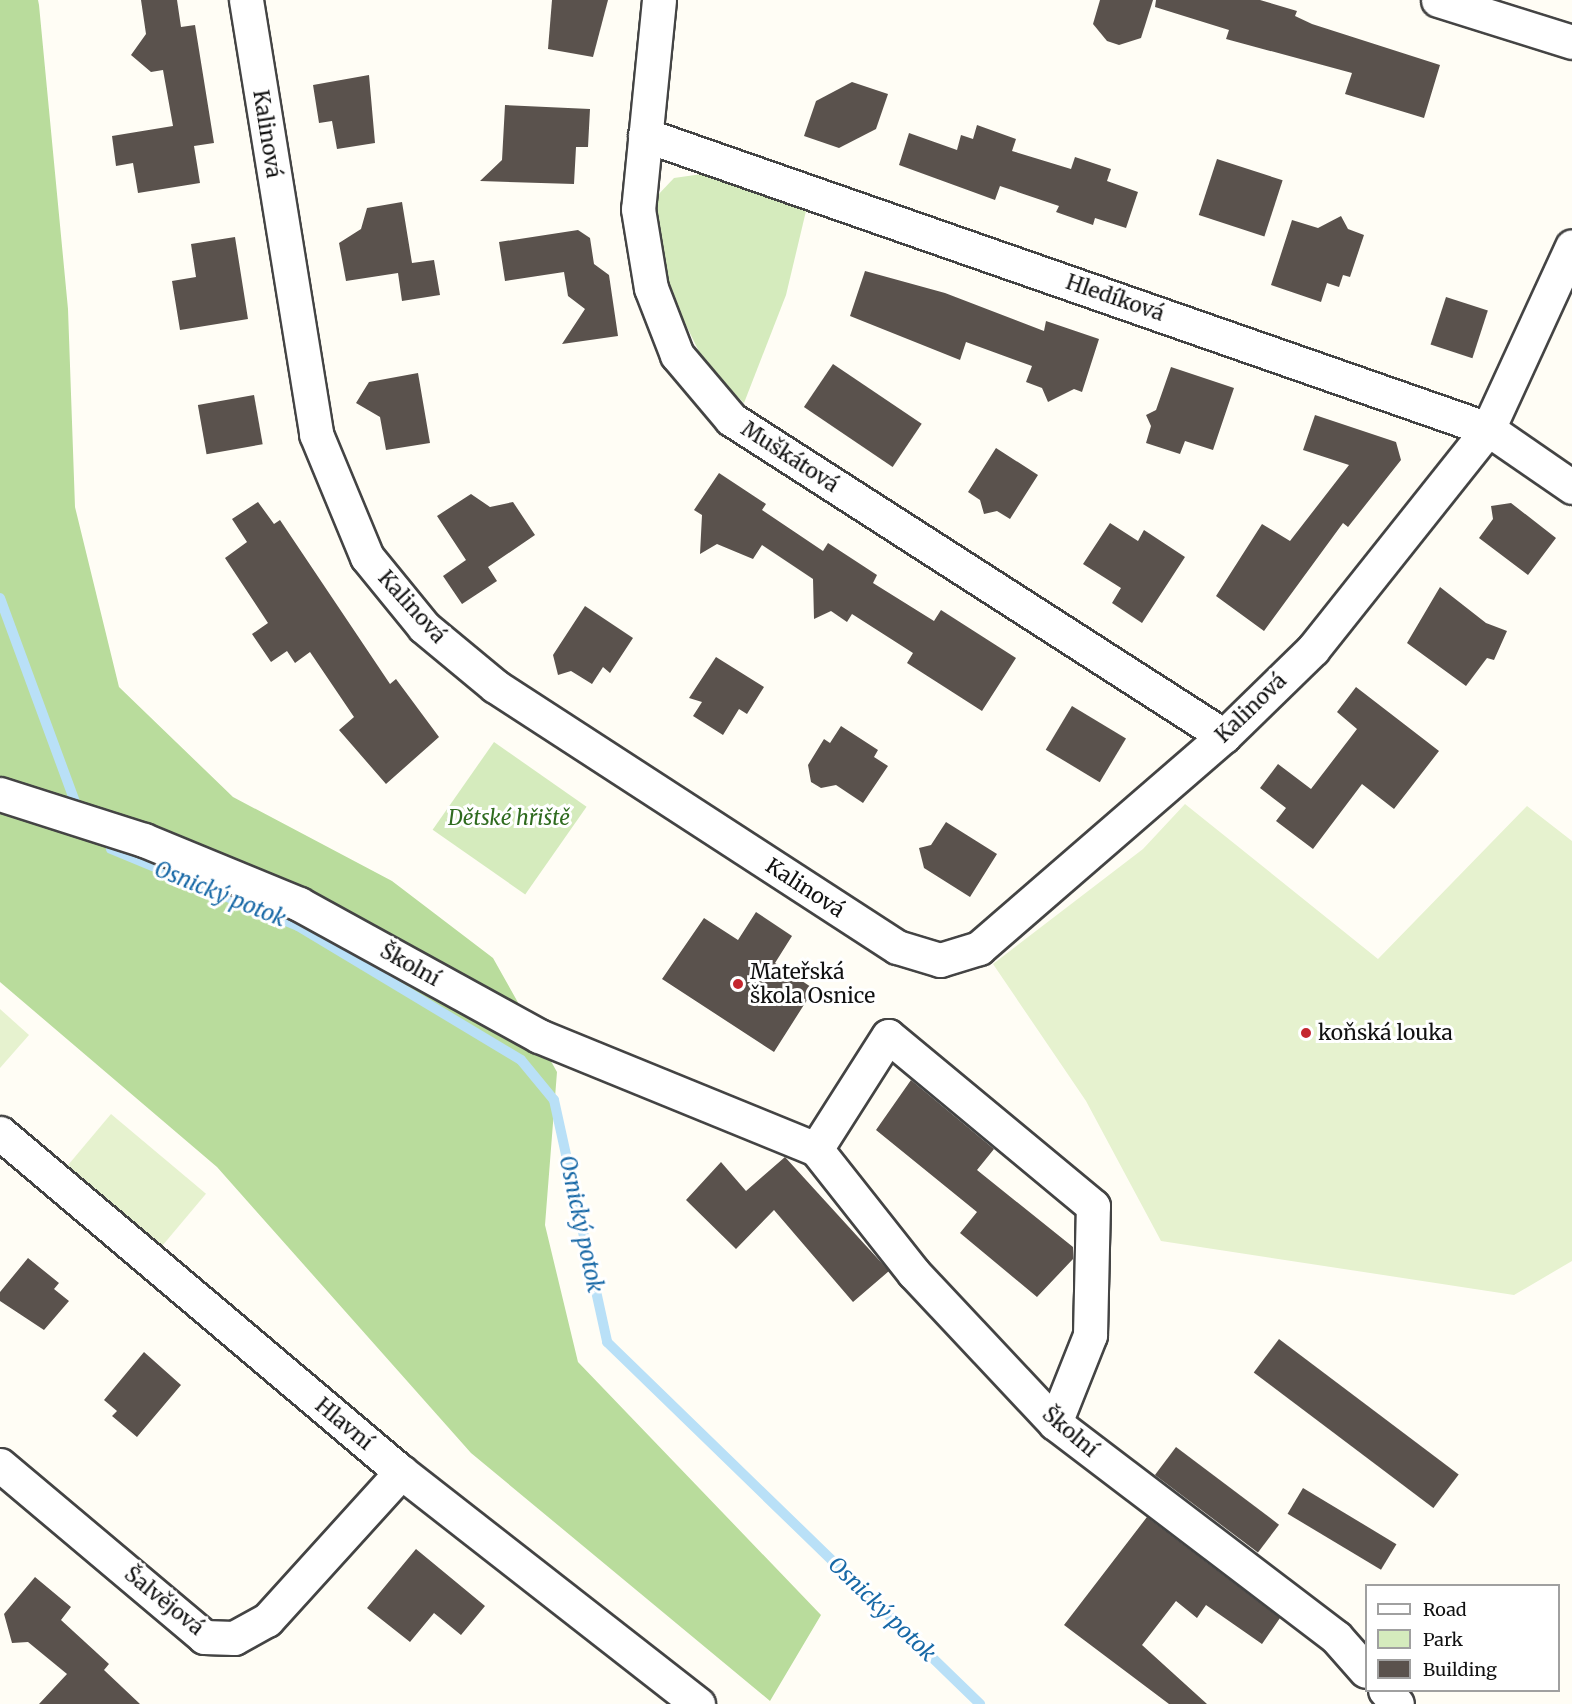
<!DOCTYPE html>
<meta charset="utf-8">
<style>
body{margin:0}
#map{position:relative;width:1572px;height:1704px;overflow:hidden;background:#fffdf5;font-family:Merriweather,serif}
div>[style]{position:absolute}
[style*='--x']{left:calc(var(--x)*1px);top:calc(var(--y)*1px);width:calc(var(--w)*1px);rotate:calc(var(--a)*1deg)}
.green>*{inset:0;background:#d5ebbd;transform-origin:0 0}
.forest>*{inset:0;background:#b9dc9c}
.pitch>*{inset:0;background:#e6f2cf;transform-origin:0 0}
.stream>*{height:10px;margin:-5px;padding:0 5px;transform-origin:5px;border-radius:5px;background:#b9e0f7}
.building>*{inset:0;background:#5a524d;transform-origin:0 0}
.roads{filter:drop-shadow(2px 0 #444) drop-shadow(-2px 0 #444) drop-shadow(0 2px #444) drop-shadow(0 -2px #444)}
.minor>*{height:33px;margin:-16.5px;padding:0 16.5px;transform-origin:16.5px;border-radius:16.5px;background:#fff}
.dots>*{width:16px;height:16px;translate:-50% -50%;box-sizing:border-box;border:3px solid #fff;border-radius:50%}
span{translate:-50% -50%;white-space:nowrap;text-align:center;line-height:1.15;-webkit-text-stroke:6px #fff;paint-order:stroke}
.street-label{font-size:21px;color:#111}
.park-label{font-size:21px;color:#2f6b1f;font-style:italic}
.poi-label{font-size:21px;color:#111}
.left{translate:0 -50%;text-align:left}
.water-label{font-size:22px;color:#1768a6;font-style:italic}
.legend{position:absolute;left:1365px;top:1584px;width:195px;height:108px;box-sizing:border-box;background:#fff;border:2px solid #a0a0a0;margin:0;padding:8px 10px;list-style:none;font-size:18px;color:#111}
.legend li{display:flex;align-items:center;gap:12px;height:30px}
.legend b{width:30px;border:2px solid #a0a0a0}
</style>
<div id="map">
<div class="green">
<i style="clip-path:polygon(702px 174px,806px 211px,786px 295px,744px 403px,706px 366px,665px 282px,656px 197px,674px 178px)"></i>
<i style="left:494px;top:742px;width:113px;height:107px;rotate:35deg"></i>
</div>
<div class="forest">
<i style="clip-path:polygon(0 0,38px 0,39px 5px,68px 309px,75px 507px,119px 687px,233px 797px,392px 881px,493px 958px,557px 1072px,545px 1225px,578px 1362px,821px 1615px,770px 1701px,471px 1453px,217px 1167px,0 982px)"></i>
</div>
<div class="pitch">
<i style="clip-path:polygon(1185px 804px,1378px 959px,1527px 806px,1572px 841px,1572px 1261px,1514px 1295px,1161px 1241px,1086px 1101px,993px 964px,1143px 849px)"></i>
<i style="clip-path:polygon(0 1009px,29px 1035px,0 1068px)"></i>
<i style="left:111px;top:1114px;width:124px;height:68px;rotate:40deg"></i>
</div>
<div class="stream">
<i style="--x:0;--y:598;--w:223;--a:69.8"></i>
<i style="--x:111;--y:849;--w:202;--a:22.4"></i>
<i style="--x:298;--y:926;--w:260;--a:31"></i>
<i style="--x:521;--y:1060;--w:52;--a:50.5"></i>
<i style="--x:554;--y:1100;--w:248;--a:77.6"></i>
<i style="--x:607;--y:1342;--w:520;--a:44.14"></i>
</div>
<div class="building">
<i style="clip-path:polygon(141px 0,177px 0,181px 27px,195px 25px,214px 143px,194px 146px,200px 183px,138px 193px,133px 163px,116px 166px,112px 136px,173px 126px,163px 70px,151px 72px,131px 55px,146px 34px)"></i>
<i style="clip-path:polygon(552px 0,608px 0,593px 57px,548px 49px)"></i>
<i style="clip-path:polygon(1100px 0,1153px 0,1141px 38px,1119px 45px,1107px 41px,1093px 24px)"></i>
<i style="clip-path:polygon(1156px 0,1260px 0,1297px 11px,1295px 16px,1312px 24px,1440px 65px,1424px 118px,1345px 94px,1352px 73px,1226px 39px,1229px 30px,1155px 7px)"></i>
<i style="clip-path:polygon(369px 75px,375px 143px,337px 149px,332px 121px,319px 123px,313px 85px)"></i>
<i style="clip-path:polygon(852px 82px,888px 94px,876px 129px,839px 148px,804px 136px,816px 101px)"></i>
<i style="clip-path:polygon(505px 105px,590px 109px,588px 147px,576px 147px,574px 184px,480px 181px,502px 160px)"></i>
<i style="clip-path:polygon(977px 125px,1016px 139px,1012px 151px,1071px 169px,1075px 157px,1111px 169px,1107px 181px,1138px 192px,1126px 228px,1095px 218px,1093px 225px,1056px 212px,1059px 206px,1000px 186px,995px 200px,899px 165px,909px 133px,957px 150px,961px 135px,973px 139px)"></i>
<i style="left:1217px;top:159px;width:69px;height:59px;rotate:18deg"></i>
<i style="clip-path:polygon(402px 202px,412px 263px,434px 260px,440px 295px,402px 301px,398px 273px,346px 281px,339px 243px,361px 229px,367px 208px)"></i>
<i style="clip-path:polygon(1341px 216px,1348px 229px,1364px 235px,1350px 277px,1343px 275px,1339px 287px,1327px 283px,1321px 302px,1271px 285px,1292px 220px,1318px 228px)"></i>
<i style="clip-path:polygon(578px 230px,590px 238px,594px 264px,609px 275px,618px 336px,562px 344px,585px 309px,568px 296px,564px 272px,505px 281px,499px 242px)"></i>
<i style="clip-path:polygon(235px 237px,248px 319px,180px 330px,172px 281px,196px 277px,191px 244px)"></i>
<i style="clip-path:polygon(865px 271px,945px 293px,1044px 331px,1046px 321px,1099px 339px,1082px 392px,1074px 389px,1048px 402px,1042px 388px,1026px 382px,1032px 366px,966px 342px,960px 360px,850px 316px)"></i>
<i style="left:1446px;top:297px;width:44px;height:50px;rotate:18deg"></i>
<i style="left:833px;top:364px;width:107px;height:52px;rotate:34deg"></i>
<i style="clip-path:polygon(1171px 367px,1234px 388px,1213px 450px,1185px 441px,1180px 454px,1146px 443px,1151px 426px,1146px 415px,1156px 410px)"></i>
<i style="clip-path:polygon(418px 373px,430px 443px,386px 450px,380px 417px,356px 403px,369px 382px)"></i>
<i style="left:254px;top:395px;width:50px;height:57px;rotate:80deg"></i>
<i style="clip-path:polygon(1315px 415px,1396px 442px,1401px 460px,1348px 527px,1343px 523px,1264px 631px,1216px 596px,1262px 524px,1290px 541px,1349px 465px,1303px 450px)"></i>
<i style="clip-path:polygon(996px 448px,1038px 475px,1010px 519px,997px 511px,984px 514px,980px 500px,968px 492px)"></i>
<i style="clip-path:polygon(719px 473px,766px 504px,762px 510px,823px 551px,828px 543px,877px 575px,873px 583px,934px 621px,941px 610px,1016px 658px,982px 711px,907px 663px,913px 653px,852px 614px,847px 622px,831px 611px,814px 619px,813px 579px,762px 545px,753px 559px,717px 544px,700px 554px,702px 515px,694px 510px)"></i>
<i style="clip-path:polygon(471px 494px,490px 507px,513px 502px,535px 535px,488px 567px,497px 581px,462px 604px,443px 576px,466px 560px,437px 516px)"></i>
<i style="clip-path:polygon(258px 502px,274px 524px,280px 520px,390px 684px,396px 679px,439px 737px,386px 784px,339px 730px,354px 717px,310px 652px,295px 663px,287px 651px,271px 662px,252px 634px,268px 623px,225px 558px,247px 542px,232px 519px)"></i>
<i style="clip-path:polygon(1511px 503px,1556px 538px,1528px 575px,1479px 538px,1493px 519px,1491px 506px)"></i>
<i style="clip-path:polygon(1110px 523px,1138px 541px,1144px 530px,1185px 557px,1142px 623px,1112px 603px,1121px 588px,1083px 564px)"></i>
<i style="clip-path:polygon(1440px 587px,1486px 623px,1507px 631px,1494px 660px,1487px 658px,1466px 686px,1407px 643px)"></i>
<i style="clip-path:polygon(585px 606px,633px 638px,610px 673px,603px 667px,592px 684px,571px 671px,558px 675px,553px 655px)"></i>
<i style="clip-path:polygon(716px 657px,764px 687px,747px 714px,739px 709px,723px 735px,693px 716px,702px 702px,689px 698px)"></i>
<i style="clip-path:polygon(1356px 687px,1439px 751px,1394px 809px,1362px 784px,1313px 849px,1276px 821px,1286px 808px,1260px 788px,1278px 764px,1311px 789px,1357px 729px,1337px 712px)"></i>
<i style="left:1072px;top:706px;width:63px;height:51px;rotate:31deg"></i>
<i style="clip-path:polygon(841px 726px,878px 750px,874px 757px,888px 766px,863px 803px,836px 785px,821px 788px,811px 782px,808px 765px,824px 739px,830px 743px)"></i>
<i style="clip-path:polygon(946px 822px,997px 854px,970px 897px,924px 868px,919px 848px,931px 845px)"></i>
<i style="clip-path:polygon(756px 912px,792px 936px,775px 963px,814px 989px,774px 1052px,662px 979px,704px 918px,738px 940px)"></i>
<i style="clip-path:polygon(911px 1080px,994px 1149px,977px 1170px,1073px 1247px,1073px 1259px,1037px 1297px,960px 1233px,977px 1212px,876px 1130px)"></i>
<i style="clip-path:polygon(785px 1157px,889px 1271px,853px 1302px,774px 1210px,736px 1249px,686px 1200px,721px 1162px,746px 1191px)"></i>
<i style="clip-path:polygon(28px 1258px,59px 1283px,54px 1289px,69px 1301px,44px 1330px,0 1301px,0 1292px)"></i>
<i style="left:1279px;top:1339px;width:225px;height:42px;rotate:37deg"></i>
<i style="clip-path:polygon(144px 1352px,181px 1385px,137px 1437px,112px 1416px,117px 1411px,104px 1400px)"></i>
<i style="left:1176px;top:1447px;width:129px;height:35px;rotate:37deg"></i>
<i style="left:1303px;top:1488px;width:109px;height:30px;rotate:31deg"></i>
<i style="clip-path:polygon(1147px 1517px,1280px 1618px,1262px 1644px,1206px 1605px,1197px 1618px,1176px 1601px,1142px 1645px,1207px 1704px,1169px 1704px,1064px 1625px)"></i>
<i style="clip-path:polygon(416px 1549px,485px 1606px,461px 1635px,434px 1613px,410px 1642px,367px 1608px)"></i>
<i style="clip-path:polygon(35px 1577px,71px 1607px,61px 1620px,109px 1664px,104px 1670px,140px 1704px,39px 1704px,67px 1674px,28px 1642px,12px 1643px,4px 1614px)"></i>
</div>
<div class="roads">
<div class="minor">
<i style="--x:246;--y:0;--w:440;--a:80.8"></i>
<i style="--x:316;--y:434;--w:133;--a:67.5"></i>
<i style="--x:367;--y:557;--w:90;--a:50.8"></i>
<i style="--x:424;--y:627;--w:92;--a:39.7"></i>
<i style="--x:495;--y:686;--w:479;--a:33"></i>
<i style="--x:897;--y:947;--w:45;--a:16.8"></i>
<i style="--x:940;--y:960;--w:41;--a:-17.1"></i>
<i style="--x:979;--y:948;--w:324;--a:-40.9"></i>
<i style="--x:1224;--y:736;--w:124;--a:-44.3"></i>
<i style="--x:1313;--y:649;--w:281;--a:-51.5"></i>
<i style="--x:1488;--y:429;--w:201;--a:-65.3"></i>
<i style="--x:659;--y:0;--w:210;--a:95.7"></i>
<i style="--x:638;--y:209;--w:80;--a:80.7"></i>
<i style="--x:651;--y:288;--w:72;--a:68.8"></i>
<i style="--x:677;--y:355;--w:84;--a:49.8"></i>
<i style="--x:731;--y:419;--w:586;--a:32.74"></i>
<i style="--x:1438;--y:0;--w:140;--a:17.4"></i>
<i style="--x:645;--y:135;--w:893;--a:19.23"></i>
<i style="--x:1488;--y:429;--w:102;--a:34.6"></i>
<i style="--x:0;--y:794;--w:151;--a:17.7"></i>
<i style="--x:144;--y:840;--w:168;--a:22.4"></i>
<i style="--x:299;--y:904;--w:274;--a:28.8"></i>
<i style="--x:539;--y:1036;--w:299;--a:22.2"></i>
<i style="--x:0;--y:1133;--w:525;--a:40.21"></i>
<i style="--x:401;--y:1472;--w:377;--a:38"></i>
<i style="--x:1055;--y:1423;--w:95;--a:-68.3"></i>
<i style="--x:1090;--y:1335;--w:129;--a:-88.7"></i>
<i style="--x:1093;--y:1206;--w:266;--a:-140.3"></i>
<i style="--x:888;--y:1036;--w:134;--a:122.5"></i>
<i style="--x:816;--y:1149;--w:158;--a:51.7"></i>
<i style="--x:914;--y:1273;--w:206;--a:46.8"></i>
<i style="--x:1055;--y:1423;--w:353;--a:37.3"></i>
<i style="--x:1336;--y:1637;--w:45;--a:48.6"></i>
<i style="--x:0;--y:1465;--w:267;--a:40.1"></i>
<i style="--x:204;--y:1637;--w:30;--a:2"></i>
<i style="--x:234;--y:1638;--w:38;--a:-29"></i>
<i style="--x:267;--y:1620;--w:200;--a:-47.8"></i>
<i style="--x:1385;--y:1690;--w:18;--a:49"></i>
</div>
</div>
<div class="dots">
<i style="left:738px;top:984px;background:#c4262e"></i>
<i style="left:1306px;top:1033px;background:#c4262e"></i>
</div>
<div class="street-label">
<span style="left:267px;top:134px;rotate:81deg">Kalinová</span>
<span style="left:1115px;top:298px;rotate:19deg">Hledíková</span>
<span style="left:790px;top:457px;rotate:33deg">Muškátová</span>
<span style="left:412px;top:607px;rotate:48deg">Kalinová</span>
<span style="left:1251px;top:708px;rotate:-44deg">Kalinová</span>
<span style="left:805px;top:888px;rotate:33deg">Kalinová</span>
<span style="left:410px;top:965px;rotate:29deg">Školní</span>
<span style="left:344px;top:1424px;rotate:40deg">Hlavní</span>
<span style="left:1070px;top:1432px;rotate:40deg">Školní</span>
<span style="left:164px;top:1601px;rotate:39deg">Šalvějová</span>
</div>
<div class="park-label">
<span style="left:509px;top:818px">Dětské hřiště</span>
</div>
<div class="poi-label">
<span class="left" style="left:750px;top:984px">Mateřská<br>škola Osnice</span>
<span class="left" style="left:1318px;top:1033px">koňská louka</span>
</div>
<div class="water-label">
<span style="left:220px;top:894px;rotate:22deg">Osnický potok</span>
<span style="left:581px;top:1224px;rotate:78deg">Osnický potok</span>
<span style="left:882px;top:1609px;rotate:44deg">Osnický potok</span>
</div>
<ul class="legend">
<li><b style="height:8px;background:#fff"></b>Road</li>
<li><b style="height:16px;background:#d5ebbd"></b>Park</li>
<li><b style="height:16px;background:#5a524d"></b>Building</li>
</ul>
</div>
